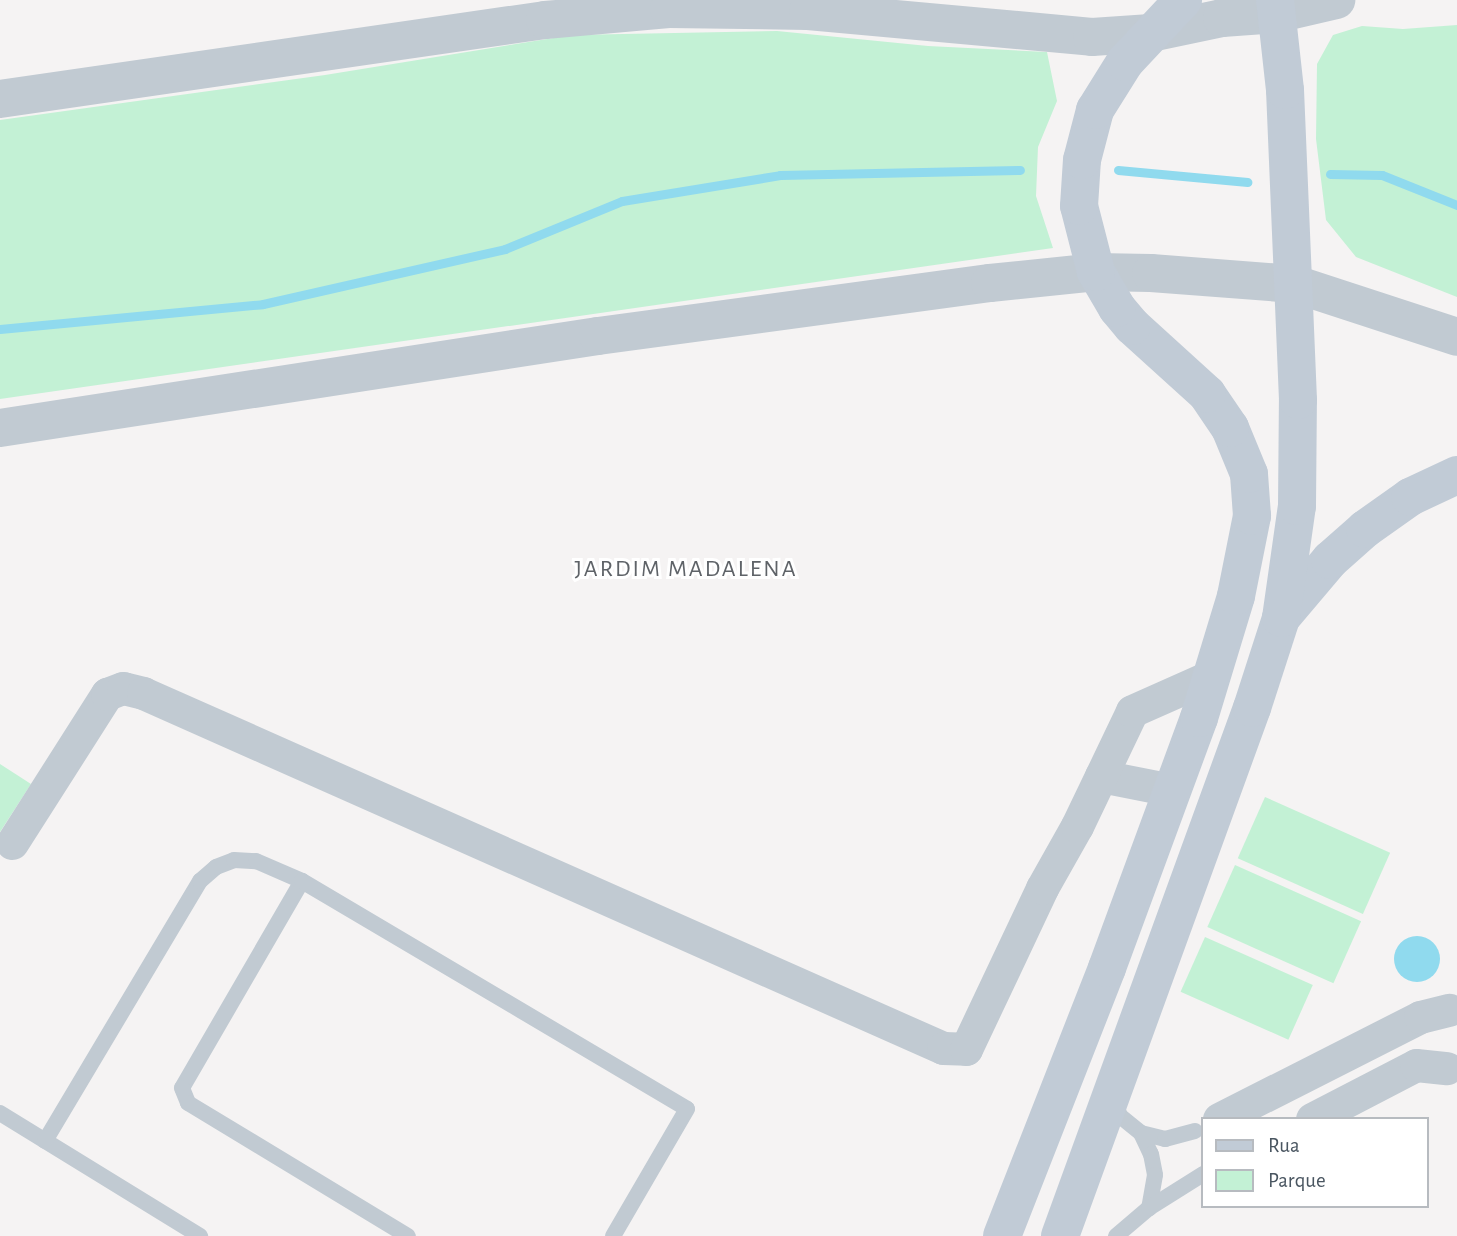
<!DOCTYPE html>
<style>
body{margin:0}
#map{position:relative;width:1457px;height:1236px;overflow:hidden;background:#f5f3f3;font-family:"Alegreya Sans",sans-serif}
div>[style]{position:absolute}
[style*='--x']{left:calc(var(--x)*1px);top:calc(var(--y)*1px);width:calc(var(--w)*1px);rotate:calc(var(--a)*1deg)}
.green>*{inset:0;background:#c3f1d5;transform-origin:0 0}
.water>*{inset:0;background:#90daee}
.round{border-radius:50%}
.stream>*{height:9px;margin:-4.5px;padding:0 4.5px;transform-origin:4.5px;border-radius:4.5px;background:#90daee}
.service>*{height:16px;margin:-8px;padding:0 8px;transform-origin:8px;border-radius:8px;background:#c1cad2}
.minor>*{height:33px;margin:-16.5px;padding:0 16.5px;transform-origin:16.5px;border-radius:16.5px;background:#c1cad2}
.tertiary>*{height:38px;margin:-19px;padding:0 19px;transform-origin:19px;border-radius:19px;background:#c1cad2}
.secondary>*{height:38px;margin:-19px;padding:0 19px;transform-origin:19px;border-radius:19px;background:#c1cbd6}
span{translate:-50% -50%;white-space:nowrap;text-align:center;line-height:1.15;-webkit-text-stroke:6px #fff;paint-order:stroke}
.quarter-label{font-size:24px;color:#5f6368;letter-spacing:2px}
.legend{position:absolute;left:1201px;top:1117px;width:228px;height:91px;box-sizing:border-box;background:#fff;border:2px solid #b7bbc0;margin:0;padding:9px 12px;list-style:none;font-size:21px;color:#4a5661}
.legend li{display:flex;align-items:center;gap:14px;height:35px}
.legend b{width:35px;border:2px solid #b7bbc0}
</style>
<div id="map">
<div class="green">
<i style="clip-path:polygon(1457px 25px,1457px 297px,1356px 257px,1326px 220px,1316px 139px,1317px 64px,1333px 35px,1362px 26px,1403px 29px)"></i>
<i style="clip-path:polygon(777px 31px,928px 46px,1047px 52px,1057px 101px,1038px 147px,1036px 196px,1053px 248px,0 399px,0 120px,325px 75px,572px 35px)"></i>
<i style="clip-path:polygon(0 764px,31px 784px,0 832px)"></i>
<i style="left:1265px;top:797px;width:137px;height:67px;rotate:24deg"></i>
<i style="left:1235px;top:865px;width:138px;height:68px;rotate:24deg"></i>
<i style="left:1205px;top:937px;width:118px;height:60px;rotate:24deg"></i>
</div>
<div class="water">
<i class="round" style="left:1394px;top:936px;width:46px;height:46px"></i>
</div>
<div class="stream">
<i style="--x:1118;--y:170;--w:130;--a:5.3"></i>
<i style="--x:1330;--y:174;--w:52;--a:1.1"></i>
<i style="--x:1382;--y:175;--w:81;--a:21.8"></i>
<i style="--x:0;--y:329;--w:264;--a:-5.4"></i>
<i style="--x:263;--y:304;--w:248;--a:-12.8"></i>
<i style="--x:505;--y:249;--w:126;--a:-22.3"></i>
<i style="--x:622;--y:201;--w:160;--a:-9.3"></i>
<i style="--x:780;--y:175;--w:240;--a:-1.2"></i>
</div>
<div class="service">
<i style="--x:302;--y:881;--w:239;--a:120.1"></i>
<i style="--x:182;--y:1088;--w:16;--a:68"></i>
<i style="--x:188;--y:1103;--w:257;--a:31.2"></i>
<i style="--x:1114;--y:1101;--w:16;--a:68"></i>
<i style="--x:1120;--y:1116;--w:27;--a:39"></i>
<i style="--x:1141;--y:1133;--w:25;--a:14"></i>
<i style="--x:1165;--y:1139;--w:31;--a:-15"></i>
<i style="--x:0;--y:1113;--w:235;--a:31.6"></i>
<i style="--x:1141;--y:1133;--w:23;--a:65"></i>
<i style="--x:1151;--y:1154;--w:21;--a:79"></i>
<i style="--x:1155;--y:1175;--w:34;--a:100"></i>
<i style="--x:45;--y:1141;--w:303;--a:-59.2"></i>
<i style="--x:200;--y:881;--w:21;--a:-41"></i>
<i style="--x:216;--y:867;--w:19;--a:-21"></i>
<i style="--x:234;--y:860;--w:22;--a:3"></i>
<i style="--x:256;--y:861;--w:50;--a:23.5"></i>
<i style="--x:302;--y:881;--w:447;--a:30.6"></i>
<i style="--x:687;--y:1109;--w:147;--a:120.2"></i>
<i style="--x:1116;--y:1236;--w:43;--a:-40.3"></i>
<i style="--x:1149;--y:1208;--w:64;--a:-32.2"></i>
</div>
<div class="minor">
<i style="--x:1101;--y:776;--w:72;--a:11.2"></i>
<i style="--x:12;--y:843;--w:177;--a:-57.5"></i>
<i style="--x:107;--y:694;--w:17;--a:-21"></i>
<i style="--x:123;--y:688;--w:21;--a:14"></i>
<i style="--x:143;--y:693;--w:875;--a:23.93"></i>
<i style="--x:943;--y:1048;--w:23;--a:2"></i>
<i style="--x:966;--y:1049;--w:178;--a:-64.7"></i>
<i style="--x:1042;--y:888;--w:71;--a:-60.6"></i>
<i style="--x:1077;--y:826;--w:127;--a:-64.4"></i>
<i style="--x:1132;--y:711;--w:86;--a:-23.9"></i>
<i style="--x:1219;--y:1119;--w:225;--a:-26.9"></i>
<i style="--x:1420;--y:1017;--w:30;--a:-14"></i>
<i style="--x:1312;--y:1119;--w:117;--a:-27.4"></i>
<i style="--x:1416;--y:1065;--w:31;--a:6"></i>
</div>
<div class="tertiary">
<i style="--x:0;--y:99;--w:551;--a:-8.25"></i>
<i style="--x:545;--y:20;--w:124;--a:-5.1"></i>
<i style="--x:669;--y:9;--w:139;--a:0.8"></i>
<i style="--x:808;--y:11;--w:285;--a:5.2"></i>
<i style="--x:1092;--y:37;--w:59;--a:-3.9"></i>
<i style="--x:1151;--y:33;--w:73;--a:-11.9"></i>
<i style="--x:1222;--y:18;--w:54;--a:-4.2"></i>
<i style="--x:1276;--y:14;--w:62;--a:-13.1"></i>
<i style="--x:0;--y:428;--w:605;--a:-8.75"></i>
<i style="--x:598;--y:336;--w:396;--a:-7.7"></i>
<i style="--x:990;--y:283;--w:107;--a:-5.9"></i>
<i style="--x:1096;--y:272;--w:55;--a:1"></i>
<i style="--x:1151;--y:273;--w:144;--a:4.4"></i>
<i style="--x:1295;--y:284;--w:170;--a:18.1"></i>
</div>
<div class="secondary">
<i style="--x:1281;--y:618;--w:76;--a:-49.8"></i>
<i style="--x:1330;--y:560;--w:47;--a:-41.5"></i>
<i style="--x:1365;--y:529;--w:55;--a:-35.4"></i>
<i style="--x:1410;--y:497;--w:52;--a:-25.1"></i>
<i style="--x:1002;--y:1236;--w:288;--a:-68.6"></i>
<i style="--x:1107;--y:968;--w:266;--a:-69.8"></i>
<i style="--x:1199;--y:718;--w:127;--a:-73.1"></i>
<i style="--x:1236;--y:596;--w:82;--a:-78.7"></i>
<i style="--x:1252;--y:516;--w:42;--a:-94.1"></i>
<i style="--x:1249;--y:474;--w:50;--a:-112.4"></i>
<i style="--x:1230;--y:428;--w:41;--a:-124.1"></i>
<i style="--x:1207;--y:394;--w:101;--a:-137.8"></i>
<i style="--x:1132;--y:326;--w:23;--a:-130"></i>
<i style="--x:1117;--y:308;--w:42;--a:-120.3"></i>
<i style="--x:1096;--y:272;--w:68;--a:-104.4"></i>
<i style="--x:1079;--y:206;--w:46;--a:-86.3"></i>
<i style="--x:1082;--y:160;--w:52;--a:-75.4"></i>
<i style="--x:1095;--y:110;--w:57;--a:-58"></i>
<i style="--x:1125;--y:62;--w:85;--a:-46.9"></i>
<i style="--x:1060;--y:1236;--w:562;--a:-70.02"></i>
<i style="--x:1252;--y:708;--w:95;--a:-72.1"></i>
<i style="--x:1281;--y:618;--w:113;--a:-81.9"></i>
<i style="--x:1297;--y:506;--w:106;--a:-89.5"></i>
<i style="--x:1298;--y:400;--w:310;--a:-92.4"></i>
<i style="--x:1285;--y:90;--w:91;--a:-96.3"></i>
</div>
<div class="quarter-label">
<span style="left:686px;top:570px">JARDIM MADALENA</span>
</div>
<ul class="legend">
<li><b style="height:9px;background:#c1cbd6"></b>Rua</li>
<li><b style="height:19px;background:#c3f1d5"></b>Parque</li>
</ul>
</div>
